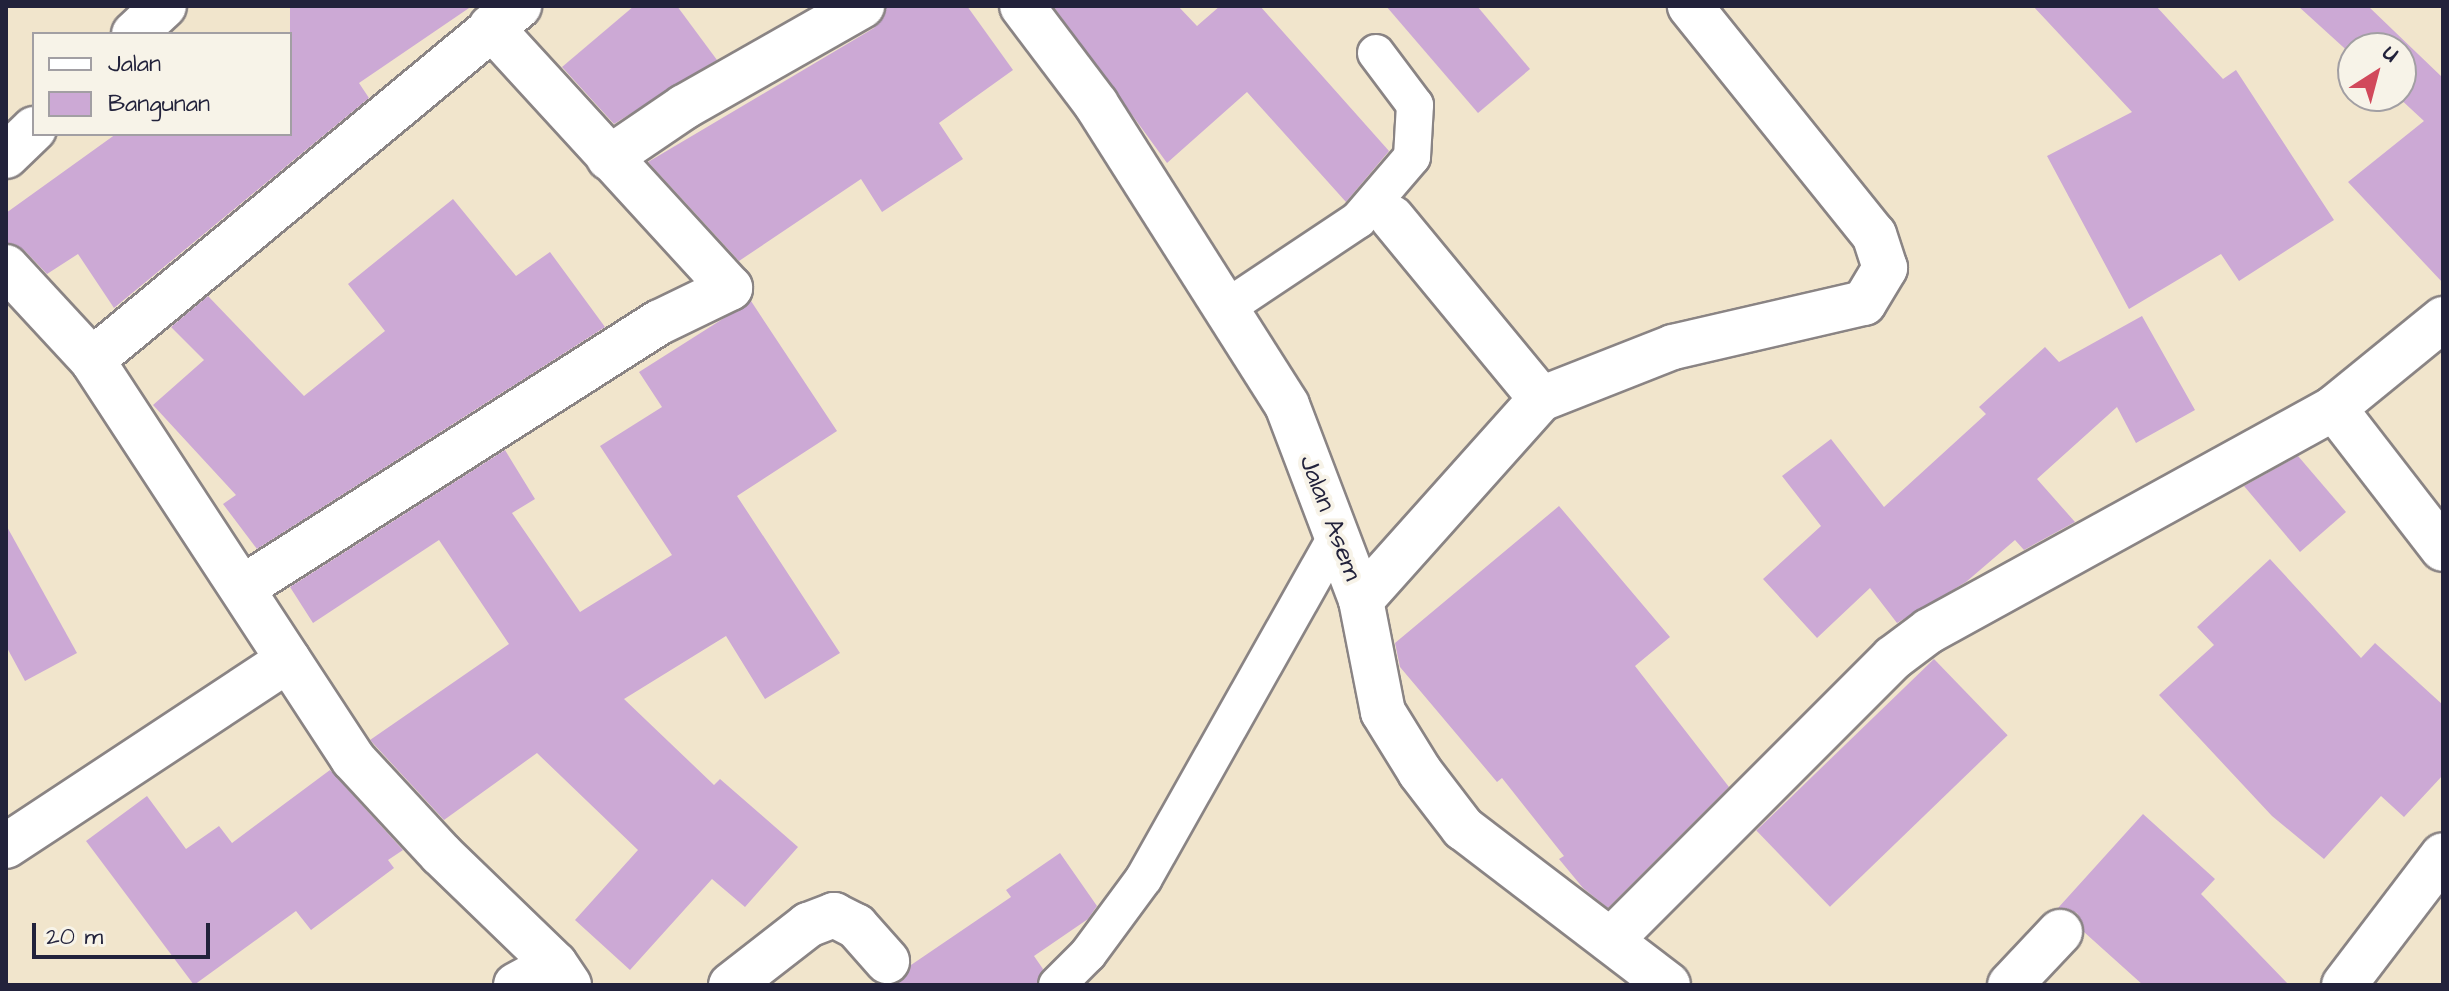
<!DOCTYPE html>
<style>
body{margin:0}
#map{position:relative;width:2449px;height:991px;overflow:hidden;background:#f1e5cc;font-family:"Architects Daughter",sans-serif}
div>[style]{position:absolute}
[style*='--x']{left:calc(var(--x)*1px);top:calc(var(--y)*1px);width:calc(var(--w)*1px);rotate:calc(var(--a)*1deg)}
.building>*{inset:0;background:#cca9d5;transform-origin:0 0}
.roads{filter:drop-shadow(2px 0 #8a8484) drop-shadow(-2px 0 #8a8484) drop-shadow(0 2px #8a8484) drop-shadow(0 -2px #8a8484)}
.lane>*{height:36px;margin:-18px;padding:0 18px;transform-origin:18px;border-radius:18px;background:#fff}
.street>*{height:44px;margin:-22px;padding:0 22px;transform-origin:22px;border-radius:22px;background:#fff}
span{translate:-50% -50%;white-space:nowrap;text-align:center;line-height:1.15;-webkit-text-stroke:8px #f7f3e8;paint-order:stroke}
.street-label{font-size:26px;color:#22223b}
.frame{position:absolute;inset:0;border:8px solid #22223b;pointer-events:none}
.legend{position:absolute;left:32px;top:32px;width:260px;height:104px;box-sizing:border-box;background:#f7f3e8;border:2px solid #a29fa3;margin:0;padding:10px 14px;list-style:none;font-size:24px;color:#22223b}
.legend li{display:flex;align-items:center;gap:16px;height:40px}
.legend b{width:40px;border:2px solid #a29fa3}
.north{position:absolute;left:2337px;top:32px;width:80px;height:80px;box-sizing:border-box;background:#f7f3e8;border:2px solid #a29fa3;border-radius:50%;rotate:36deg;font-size:22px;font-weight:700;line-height:32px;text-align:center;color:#22223b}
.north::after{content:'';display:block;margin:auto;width:28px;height:36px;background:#d1495b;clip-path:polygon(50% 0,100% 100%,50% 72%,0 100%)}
.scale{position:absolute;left:32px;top:923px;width:178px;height:36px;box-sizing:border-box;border:4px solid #22223b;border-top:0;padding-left:10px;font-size:24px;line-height:28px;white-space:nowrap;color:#22223b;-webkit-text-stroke:6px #f7f3e8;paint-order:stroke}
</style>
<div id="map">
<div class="building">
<i style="clip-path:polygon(290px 6px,472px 6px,359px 83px,369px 98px,114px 308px,78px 254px,47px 274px,24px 250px,6px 243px,6px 213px,116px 134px,290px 134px)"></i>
<i style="clip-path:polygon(634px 6px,677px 6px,717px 60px,614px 124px,562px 67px)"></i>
<i style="clip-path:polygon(887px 6px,967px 6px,1013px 70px,939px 123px,963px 159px,882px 212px,861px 179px,739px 261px,648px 162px,874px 28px)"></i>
<i style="clip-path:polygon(1053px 6px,1178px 6px,1197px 26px,1220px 6px,1260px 6px,1389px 151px,1346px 202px,1247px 92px,1167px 163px)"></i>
<i style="clip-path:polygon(1386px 6px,1477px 6px,1530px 69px,1478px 113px)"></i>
<i style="clip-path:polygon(2033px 6px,2156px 6px,2223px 79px,2236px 70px,2334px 220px,2239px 281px,2221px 254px,2129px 309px,2047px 156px,2132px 112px)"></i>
<i style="clip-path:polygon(2298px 6px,2368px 6px,2443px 78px,2443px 283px,2348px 182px,2424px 121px,2397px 96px,2401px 96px,2401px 48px,2353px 48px,2353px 56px)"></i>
<i style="clip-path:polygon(453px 199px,516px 276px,550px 252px,605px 327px,257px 549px,223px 504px,236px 495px,153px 405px,204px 360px,171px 327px,208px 296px,304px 396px,385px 331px,348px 284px)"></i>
<i style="clip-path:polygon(751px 301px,837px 431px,737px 496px,840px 653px,765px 699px,726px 636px,624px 699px,714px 785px,720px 779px,798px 847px,745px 907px,712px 879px,630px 970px,575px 920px,638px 850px,537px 753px,444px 820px,370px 740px,509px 644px,439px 540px,313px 623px,290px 587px,505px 450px,535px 499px,512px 513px,580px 612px,672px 555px,600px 446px,662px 407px,639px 372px)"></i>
<i style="clip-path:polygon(2142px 316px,2195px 410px,2136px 443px,2117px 407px,2037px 479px,2075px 522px,2024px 550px,2015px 540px,1966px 582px,1897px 623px,1870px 588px,1817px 638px,1763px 579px,1821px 526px,1782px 476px,1831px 439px,1884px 507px,1986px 414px,1979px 407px,2045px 347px,2059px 362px)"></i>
<i style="clip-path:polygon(2298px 456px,2346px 512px,2300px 552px,2244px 486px)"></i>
<i style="clip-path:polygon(1559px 506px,1670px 637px,1635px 666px,1729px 787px,1608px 908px,1583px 888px,1559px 859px,1564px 856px,1502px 778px,1497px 782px,1400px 667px,1395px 643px)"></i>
<i style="clip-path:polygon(6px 525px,77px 653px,25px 681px,6px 646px)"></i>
<i style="clip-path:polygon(2270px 559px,2361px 658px,2375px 643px,2443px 705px,2443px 775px,2404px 817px,2381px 796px,2324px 859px,2272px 816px,2159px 695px,2214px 645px,2197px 627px)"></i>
<i style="left:1934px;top:659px;width:106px;height:247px;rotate:46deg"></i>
<i style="clip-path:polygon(330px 770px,403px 850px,388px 860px,394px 868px,311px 930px,296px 911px,194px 985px,86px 841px,147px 796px,186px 849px,219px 826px,232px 843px)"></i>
<i style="clip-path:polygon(2143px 814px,2215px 879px,2201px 894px,2289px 985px,2143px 985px,2084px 932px,2077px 913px,2058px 908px)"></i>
<i style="clip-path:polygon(1060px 853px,1097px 906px,1088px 919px,1034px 956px,1043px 969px,1037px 985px,893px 985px,904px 979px,911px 965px,1011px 897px,1006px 890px)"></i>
</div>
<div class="roads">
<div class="lane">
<i style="--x:1226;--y:308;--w:159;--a:-33.7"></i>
<i style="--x:1358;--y:220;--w:83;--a:-49.4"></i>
<i style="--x:1412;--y:157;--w:52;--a:-86.7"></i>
<i style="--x:1415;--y:105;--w:65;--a:-126.9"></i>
<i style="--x:1057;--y:985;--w:44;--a:-45"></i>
<i style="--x:1088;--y:954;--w:94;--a:-53.6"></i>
<i style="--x:1144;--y:878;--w:393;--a:-60.6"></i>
</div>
<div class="street">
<i style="--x:1022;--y:6;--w:123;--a:52.9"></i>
<i style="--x:1096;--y:104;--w:356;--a:57.6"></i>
<i style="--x:1287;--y:405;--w:209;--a:69.2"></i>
<i style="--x:1361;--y:600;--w:114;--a:78.9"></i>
<i style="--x:1383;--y:712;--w:70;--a:58.3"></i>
<i style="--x:1420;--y:772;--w:71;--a:52.5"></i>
<i style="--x:1463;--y:828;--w:258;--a:37.4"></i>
<i style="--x:134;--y:34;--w:41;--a:-43"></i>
<i style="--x:6;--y:156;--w:39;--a:-44"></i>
<i style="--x:609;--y:158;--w:91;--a:-34.2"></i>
<i style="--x:684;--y:107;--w:205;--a:-29.6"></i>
<i style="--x:1392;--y:218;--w:234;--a:50.5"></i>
<i style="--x:6;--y:267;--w:127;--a:47.2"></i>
<i style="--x:92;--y:360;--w:477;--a:56.8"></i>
<i style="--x:353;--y:759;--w:129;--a:47.2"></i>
<i style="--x:441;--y:854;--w:158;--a:44"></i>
<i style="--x:555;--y:964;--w:25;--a:56"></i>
<i style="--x:92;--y:360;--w:555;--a:-39.66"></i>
<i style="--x:2334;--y:408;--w:178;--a:52.3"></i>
<i style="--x:242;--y:588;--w:495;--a:-32.5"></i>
<i style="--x:660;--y:322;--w:78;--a:-25.9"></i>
<i style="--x:730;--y:288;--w:354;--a:-132.5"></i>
<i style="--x:1361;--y:600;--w:270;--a:-48.2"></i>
<i style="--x:1541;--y:399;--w:142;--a:-21.5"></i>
<i style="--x:1673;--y:347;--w:196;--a:-13"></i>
<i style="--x:1864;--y:303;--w:41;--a:-59"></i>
<i style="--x:1885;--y:268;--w:35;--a:-108"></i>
<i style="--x:1874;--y:235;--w:294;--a:-128.8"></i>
<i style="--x:6;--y:846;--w:338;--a:-33.4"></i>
<i style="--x:1611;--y:940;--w:399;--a:-45"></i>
<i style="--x:1893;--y:658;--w:45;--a:-36.9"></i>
<i style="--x:1929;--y:631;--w:462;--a:-28.8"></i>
<i style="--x:2334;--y:408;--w:141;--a:-39.2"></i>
<i style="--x:516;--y:985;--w:44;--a:-28.3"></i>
<i style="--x:731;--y:985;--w:98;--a:-37.9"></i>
<i style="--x:808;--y:925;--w:28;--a:-21"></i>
<i style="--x:834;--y:915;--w:25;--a:27"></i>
<i style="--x:856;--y:926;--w:47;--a:48.5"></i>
<i style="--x:2010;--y:985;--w:73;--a:-46.7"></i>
<i style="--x:2344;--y:985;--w:163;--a:-52.7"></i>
</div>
</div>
<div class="street-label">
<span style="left:1330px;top:518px;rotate:69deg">Jalan Asem</span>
</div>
<div class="frame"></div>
<ul class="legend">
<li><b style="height:10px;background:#fff"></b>Jalan</li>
<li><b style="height:22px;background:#cca9d5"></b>Bangunan</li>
</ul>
<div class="north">U</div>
<div class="scale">20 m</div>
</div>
